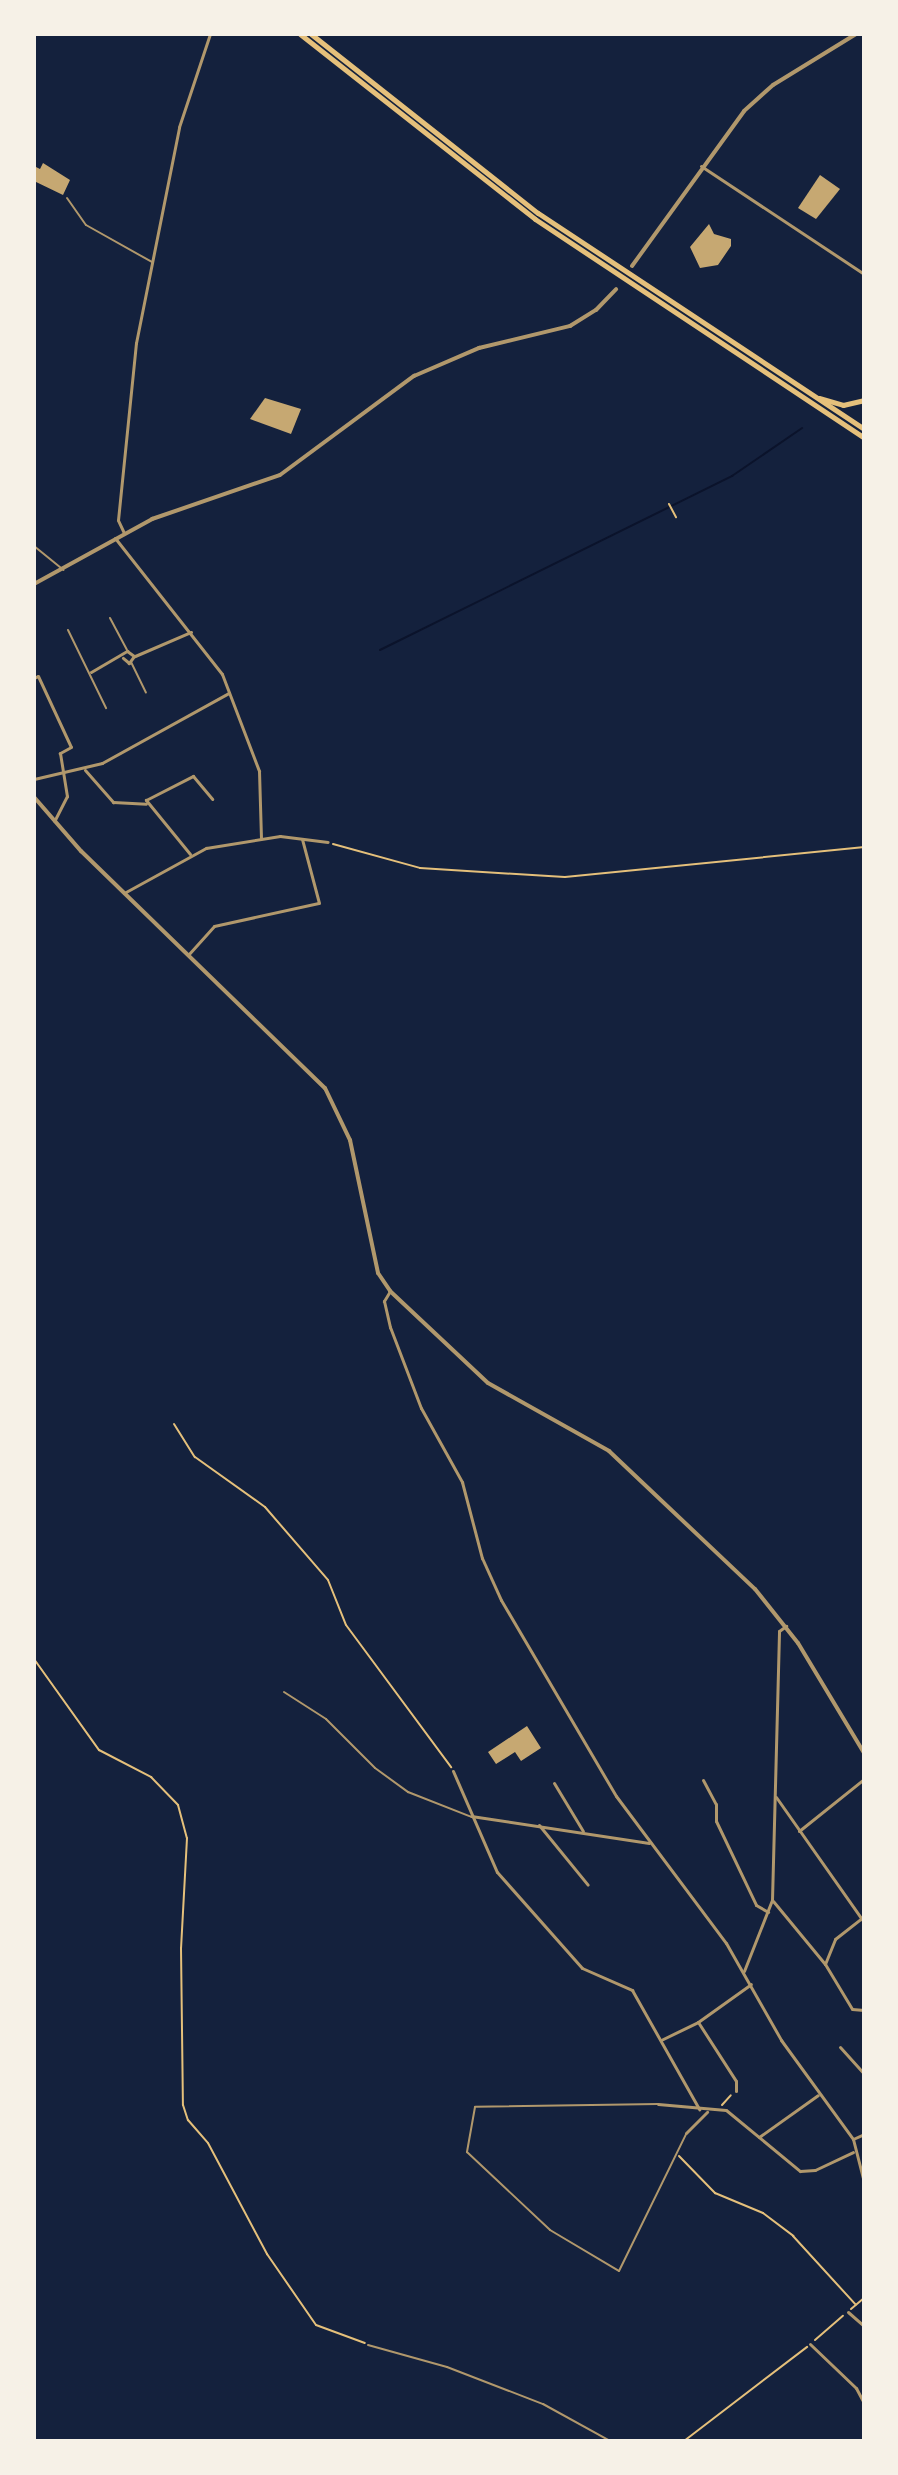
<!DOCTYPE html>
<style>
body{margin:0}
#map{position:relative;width:898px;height:2475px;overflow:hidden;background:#14213d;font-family:Ubuntu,sans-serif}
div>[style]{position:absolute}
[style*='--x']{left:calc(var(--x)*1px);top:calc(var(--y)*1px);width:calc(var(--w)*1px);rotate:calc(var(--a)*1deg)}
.stream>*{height:2px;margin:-1px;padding:0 1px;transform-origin:1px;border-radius:1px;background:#0b132b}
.building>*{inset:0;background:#c6a872}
.path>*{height:2px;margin:-1px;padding:0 1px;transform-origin:1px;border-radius:1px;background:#e5c07b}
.service>*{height:2px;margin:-1px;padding:0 1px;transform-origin:1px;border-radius:1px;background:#b1986c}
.minor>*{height:3px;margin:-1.5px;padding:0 1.5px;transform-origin:1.5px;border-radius:1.5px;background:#b1986c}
.tertiary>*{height:4px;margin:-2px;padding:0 2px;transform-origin:2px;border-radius:2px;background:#b1986c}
.trunk>*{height:5px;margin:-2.5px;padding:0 2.5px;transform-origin:2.5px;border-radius:2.5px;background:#e5c07b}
span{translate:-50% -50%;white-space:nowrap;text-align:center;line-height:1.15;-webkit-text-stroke:6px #f6f1e7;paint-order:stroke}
.frame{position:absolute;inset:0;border:36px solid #f6f1e7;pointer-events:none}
</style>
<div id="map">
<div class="stream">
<i style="--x:380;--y:650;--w:393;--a:-26.3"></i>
<i style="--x:732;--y:476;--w:85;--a:-34.4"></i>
</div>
<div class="building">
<i style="clip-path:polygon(43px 163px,70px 180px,63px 195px,34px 181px,34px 166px,40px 169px)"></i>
<i style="clip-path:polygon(820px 175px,840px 189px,816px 219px,798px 208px)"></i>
<i style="clip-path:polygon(709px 224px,714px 234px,731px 239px,731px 246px,718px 265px,700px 268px,690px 247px)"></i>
<i style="clip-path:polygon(265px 398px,301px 409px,291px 434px,250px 419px)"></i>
<i style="clip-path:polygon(527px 1726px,541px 1748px,521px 1761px,515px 1752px,496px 1764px,488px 1752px)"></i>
</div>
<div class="path">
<i style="--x:669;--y:504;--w:15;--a:62"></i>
<i style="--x:333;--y:844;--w:90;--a:15.4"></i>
<i style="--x:420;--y:868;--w:145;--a:3.6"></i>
<i style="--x:565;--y:877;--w:301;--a:-5.7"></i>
<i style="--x:174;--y:1424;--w:39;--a:58"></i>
<i style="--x:195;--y:1457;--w:86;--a:35.5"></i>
<i style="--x:265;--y:1507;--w:96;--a:49.2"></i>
<i style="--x:328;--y:1580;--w:48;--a:68.2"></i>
<i style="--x:346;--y:1625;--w:177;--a:53.5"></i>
<i style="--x:34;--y:1659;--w:112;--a:54.5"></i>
<i style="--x:99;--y:1750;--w:59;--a:27.4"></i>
<i style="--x:151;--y:1777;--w:39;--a:46"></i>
<i style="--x:178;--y:1805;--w:34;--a:75"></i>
<i style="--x:187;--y:1838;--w:110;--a:93.1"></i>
<i style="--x:181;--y:1948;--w:157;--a:89.3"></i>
<i style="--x:183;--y:2105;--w:16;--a:72"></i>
<i style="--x:188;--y:2120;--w:30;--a:49"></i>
<i style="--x:208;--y:2143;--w:126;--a:62"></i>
<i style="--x:267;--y:2254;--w:86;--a:55.4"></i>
<i style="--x:316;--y:2325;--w:52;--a:20.2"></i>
<i style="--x:722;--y:2105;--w:13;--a:-48"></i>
<i style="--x:679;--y:2156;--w:52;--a:45.8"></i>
<i style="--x:715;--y:2193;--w:52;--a:22.6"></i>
<i style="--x:763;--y:2213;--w:38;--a:37"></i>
<i style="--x:793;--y:2236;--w:93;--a:47.6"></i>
<i style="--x:851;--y:2309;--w:17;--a:-40"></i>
<i style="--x:815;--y:2340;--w:37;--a:-41"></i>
<i style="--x:684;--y:2441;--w:155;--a:-37.4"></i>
</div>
<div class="service">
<i style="--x:67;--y:198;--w:33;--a:55"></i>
<i style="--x:86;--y:225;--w:76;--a:29.3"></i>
<i style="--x:34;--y:546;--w:38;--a:39"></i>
<i style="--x:110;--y:618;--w:36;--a:62"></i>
<i style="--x:68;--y:630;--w:87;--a:64"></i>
<i style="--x:131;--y:662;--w:34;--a:64"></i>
<i style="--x:284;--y:1692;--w:50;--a:32.7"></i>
<i style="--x:326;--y:1719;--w:69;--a:45"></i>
<i style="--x:375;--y:1768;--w:41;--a:36"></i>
<i style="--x:408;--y:1792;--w:66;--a:21.5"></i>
<i style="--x:658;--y:2104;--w:183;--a:179.1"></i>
<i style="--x:475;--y:2107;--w:46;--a:100.1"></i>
<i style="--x:467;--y:2152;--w:114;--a:43.2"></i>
<i style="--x:550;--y:2230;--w:80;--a:30.7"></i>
<i style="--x:619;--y:2271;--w:153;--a:-63.9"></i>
<i style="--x:368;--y:2345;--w:82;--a:15.6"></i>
<i style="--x:447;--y:2367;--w:103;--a:21.1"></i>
<i style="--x:543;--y:2404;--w:77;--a:28.9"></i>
</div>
<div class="minor">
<i style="--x:701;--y:166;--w:196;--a:33.5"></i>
<i style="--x:124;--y:533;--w:14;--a:-115"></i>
<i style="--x:118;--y:520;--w:178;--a:-84.2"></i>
<i style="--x:136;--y:343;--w:220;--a:-78.7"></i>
<i style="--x:179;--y:127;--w:98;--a:-71.6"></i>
<i style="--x:115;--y:538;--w:173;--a:51.8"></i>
<i style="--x:222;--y:674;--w:104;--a:69.1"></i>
<i style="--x:259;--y:771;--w:67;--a:88.3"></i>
<i style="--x:135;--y:656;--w:61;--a:-23.2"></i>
<i style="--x:91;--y:672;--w:42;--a:-30.3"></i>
<i style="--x:127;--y:651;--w:9;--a:36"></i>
<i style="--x:134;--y:656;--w:9;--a:126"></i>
<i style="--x:129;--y:663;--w:8;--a:-140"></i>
<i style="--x:34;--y:678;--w:4;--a:-27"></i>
<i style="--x:38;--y:676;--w:78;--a:65.1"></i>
<i style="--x:71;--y:747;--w:13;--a:151"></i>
<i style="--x:60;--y:753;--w:44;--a:80.8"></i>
<i style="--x:67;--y:796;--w:28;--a:117"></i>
<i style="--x:85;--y:770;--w:43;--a:48.8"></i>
<i style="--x:113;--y:802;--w:33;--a:3"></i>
<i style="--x:34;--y:779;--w:70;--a:-13.2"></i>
<i style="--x:102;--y:763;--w:145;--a:-28.9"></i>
<i style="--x:190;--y:854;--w:70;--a:-129.2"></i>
<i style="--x:146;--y:800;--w:53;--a:-27.1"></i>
<i style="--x:193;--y:776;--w:30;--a:50"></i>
<i style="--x:124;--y:893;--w:94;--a:-28.8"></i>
<i style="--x:206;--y:848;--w:75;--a:-9.2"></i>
<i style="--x:280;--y:836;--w:48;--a:7.1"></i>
<i style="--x:188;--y:955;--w:39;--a:-48"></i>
<i style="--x:214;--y:926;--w:107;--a:-12.4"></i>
<i style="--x:319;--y:903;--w:66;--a:-104.9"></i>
<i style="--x:390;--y:1291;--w:12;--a:121"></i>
<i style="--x:384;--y:1301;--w:27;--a:77"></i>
<i style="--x:390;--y:1327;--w:87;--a:69.1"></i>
<i style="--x:421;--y:1408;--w:85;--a:61"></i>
<i style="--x:462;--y:1482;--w:79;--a:75.3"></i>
<i style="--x:482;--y:1558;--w:46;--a:65.7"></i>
<i style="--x:501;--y:1600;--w:227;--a:59.6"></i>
<i style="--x:616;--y:1796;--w:184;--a:53.2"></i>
<i style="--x:726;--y:1943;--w:112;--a:60.4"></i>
<i style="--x:781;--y:2040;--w:122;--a:54"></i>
<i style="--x:453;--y:1771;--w:110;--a:66.5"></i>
<i style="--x:497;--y:1872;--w:128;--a:48.5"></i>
<i style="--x:582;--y:1968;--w:55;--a:23.7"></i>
<i style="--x:632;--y:1990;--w:137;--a:60.6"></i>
<i style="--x:703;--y:1780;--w:27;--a:62"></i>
<i style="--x:716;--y:1804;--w:17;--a:90"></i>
<i style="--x:716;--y:1821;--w:93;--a:64.5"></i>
<i style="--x:756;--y:1905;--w:14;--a:30"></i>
<i style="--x:554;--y:1783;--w:56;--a:58.9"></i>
<i style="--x:776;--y:1797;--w:153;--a:54.9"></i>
<i style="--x:471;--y:1816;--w:180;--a:8.6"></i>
<i style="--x:539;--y:1825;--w:77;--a:50.8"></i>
<i style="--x:799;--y:1831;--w:83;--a:-38.7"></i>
<i style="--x:773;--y:1901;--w:82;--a:50.5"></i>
<i style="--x:825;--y:1964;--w:52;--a:59"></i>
<i style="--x:852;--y:2009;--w:12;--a:5"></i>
<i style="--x:825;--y:1964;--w:27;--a:-68"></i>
<i style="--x:835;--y:1939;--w:33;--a:-38"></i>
<i style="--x:744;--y:1971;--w:76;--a:-68.5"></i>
<i style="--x:772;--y:1900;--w:269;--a:-88.5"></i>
<i style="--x:779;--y:1631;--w:9;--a:-36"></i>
<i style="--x:698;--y:2022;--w:70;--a:57.2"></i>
<i style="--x:736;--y:2081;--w:10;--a:90"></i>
<i style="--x:661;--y:2040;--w:41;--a:-25.9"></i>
<i style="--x:698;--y:2022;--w:65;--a:-35.6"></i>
<i style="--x:840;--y:2047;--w:36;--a:48"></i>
<i style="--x:658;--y:2104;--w:68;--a:5"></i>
<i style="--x:726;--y:2110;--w:96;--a:39.5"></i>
<i style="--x:800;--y:2171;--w:15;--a:-4"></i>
<i style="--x:815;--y:2170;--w:42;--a:-25.3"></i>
<i style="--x:686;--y:2133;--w:30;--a:-45"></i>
<i style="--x:759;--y:2137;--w:72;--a:-35.4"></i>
<i style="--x:853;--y:2139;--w:44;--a:75.7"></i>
<i style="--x:853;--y:2139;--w:12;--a:-24"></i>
<i style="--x:848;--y:2312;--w:21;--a:41"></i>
<i style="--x:810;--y:2344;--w:64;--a:43.7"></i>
<i style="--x:856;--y:2388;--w:17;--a:62"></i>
</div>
<div class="tertiary">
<i style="--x:632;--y:266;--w:191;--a:-54.1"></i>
<i style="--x:744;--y:111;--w:39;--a:-42"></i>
<i style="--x:773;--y:85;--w:97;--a:-31.6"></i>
<i style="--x:34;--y:584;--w:135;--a:-28.8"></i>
<i style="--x:152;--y:519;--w:135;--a:-19"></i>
<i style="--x:280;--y:475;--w:167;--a:-36.5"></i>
<i style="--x:414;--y:376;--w:71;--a:-23.3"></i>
<i style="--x:479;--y:348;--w:94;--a:-13.6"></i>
<i style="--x:570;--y:326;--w:31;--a:-32"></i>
<i style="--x:596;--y:310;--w:29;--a:-46"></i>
<i style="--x:34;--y:797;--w:72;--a:49"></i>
<i style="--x:81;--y:851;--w:340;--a:44.2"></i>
<i style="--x:325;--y:1088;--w:58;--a:64.3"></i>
<i style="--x:350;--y:1140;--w:136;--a:78.1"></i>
<i style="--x:378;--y:1273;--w:22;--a:56"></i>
<i style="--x:390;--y:1291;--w:134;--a:43.2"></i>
<i style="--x:488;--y:1383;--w:139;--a:29.3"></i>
<i style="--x:609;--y:1451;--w:201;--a:43.4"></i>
<i style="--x:755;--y:1589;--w:69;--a:51.5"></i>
<i style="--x:798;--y:1643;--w:128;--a:59"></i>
</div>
<div class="trunk">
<i style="--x:300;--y:34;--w:299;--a:38.2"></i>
<i style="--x:535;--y:219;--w:395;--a:33.6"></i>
<i style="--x:311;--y:34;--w:289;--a:38.3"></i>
<i style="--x:538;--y:213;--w:391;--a:33.5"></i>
<i style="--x:819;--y:398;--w:25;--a:16"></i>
<i style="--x:843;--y:405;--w:22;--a:-13"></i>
</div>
<div class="frame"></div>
</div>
